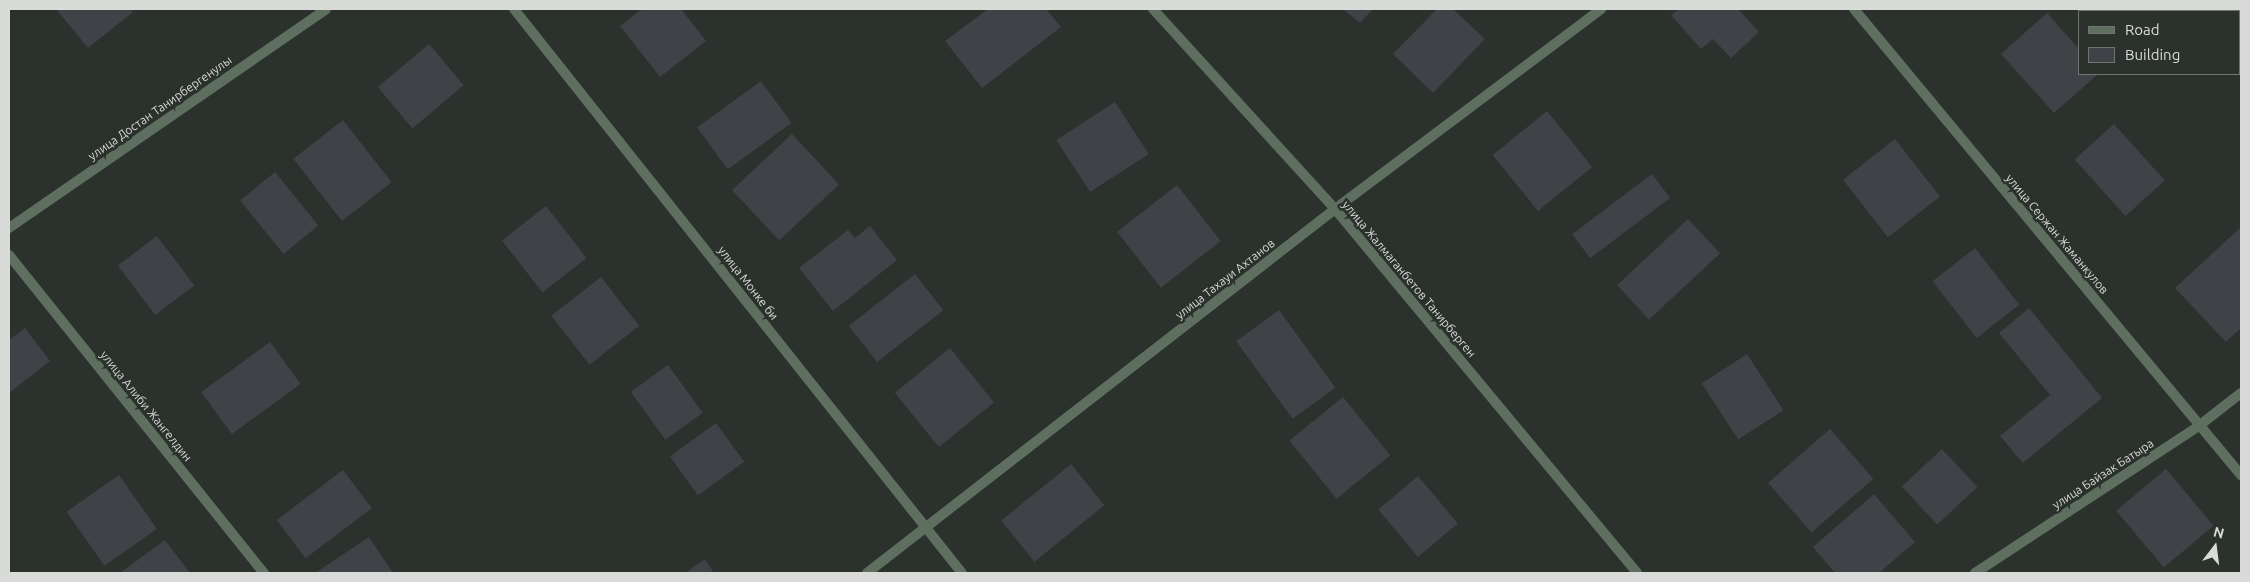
<!DOCTYPE html>
<meta charset="utf-8">
<style>
body{margin:0}
#map{position:relative;width:2250px;height:582px;overflow:hidden;background:#2b312c;font-family:Ubuntu,sans-serif}
div>[style]{position:absolute}
[style*='--x']{left:calc(var(--x)*1px);top:calc(var(--y)*1px);width:calc(var(--w)*1px);rotate:calc(var(--a)*1deg)}
.building>*{inset:0;background:#414148;transform-origin:0 0}
.minor>*{height:10px;margin:-5px;padding:0 5px;transform-origin:5px;border-radius:5px;background:#5e6e5f}
span{translate:-50% -50%;white-space:nowrap;text-align:center;line-height:1.15;-webkit-text-stroke:5px #2b312c;paint-order:stroke}
.street-label{font-size:12px;color:#d8dbd8}
.frame{position:absolute;inset:0;border:10px solid #d8dbd8;pointer-events:none}
.legend{position:absolute;left:2078px;top:10px;width:162px;height:65px;box-sizing:border-box;background:#2b312c;border:1px solid #707571;margin:0;padding:6px 9px;list-style:none;font-size:15px;color:#d8dbd8}
.legend li{display:flex;align-items:center;gap:10px;height:25px}
.legend b{width:25px;border:1px solid #707571}
.north{position:absolute;left:2190px;top:522px;width:50px;height:50px;-webkit-text-stroke:4px #2b312c;paint-order:stroke;rotate:15deg;font-size:14px;font-weight:700;line-height:20px;text-align:center;color:#d8dbd8}
.north::after{content:'';display:block;margin:auto;width:18px;height:22px;background:#d8dbd8;clip-path:polygon(50% 0,100% 100%,50% 72%,0 100%)}
</style>
<div id="map">
<div class="building">
<i style="clip-path:polygon(56px 9px,131px 9px,133px 12px,88px 48px)"></i>
<i style="clip-path:polygon(642px 9px,681px 9px,706px 41px,660px 77px,620px 26px)"></i>
<i style="clip-path:polygon(988px 9px,1046px 9px,1061px 27px,982px 88px,945px 41px)"></i>
<i style="clip-path:polygon(1343px 9px,1373px 9px,1360px 23px)"></i>
<i style="clip-path:polygon(1437px 9px,1453px 9px,1485px 39px,1433px 93px,1393px 54px)"></i>
<i style="clip-path:polygon(1679px 9px,1738px 9px,1759px 32px,1731px 58px,1713px 39px,1701px 49px,1671px 15px)"></i>
<i style="clip-path:polygon(2047px 13px,2079px 49px,2079px 74px,2098px 74px,2054px 113px,2001px 54px)"></i>
<i style="left:429px;top:44px;width:54px;height:67px;rotate:50deg"></i>
<i style="left:761px;top:81px;width:52px;height:79px;rotate:54deg"></i>
<i style="left:1115px;top:102px;width:62px;height:70px;rotate:57deg"></i>
<i style="left:1547px;top:111px;width:72px;height:70px;rotate:51deg"></i>
<i style="left:343px;top:120px;width:79px;height:63px;rotate:52deg"></i>
<i style="left:2114px;top:124px;width:76px;height:53px;rotate:48deg"></i>
<i style="left:792px;top:134px;width:69px;height:82px;rotate:47deg"></i>
<i style="left:1895px;top:139px;width:73px;height:66px;rotate:52deg"></i>
<i style="left:275px;top:172px;width:69px;height:45px;rotate:51deg"></i>
<i style="left:1652px;top:174px;width:30px;height:100px;rotate:53deg"></i>
<i style="left:1177px;top:185px;width:71px;height:76px;rotate:52deg"></i>
<i style="left:546px;top:206px;width:66px;height:56px;rotate:52deg"></i>
<i style="left:1688px;top:219px;width:47px;height:97px;rotate:47deg"></i>
<i style="clip-path:polygon(870px 226px,897px 260px,833px 311px,799px 268px,848px 230px,855px 238px)"></i>
<i style="clip-path:polygon(2241px 227px,2241px 328px,2226px 342px,2175px 288px)"></i>
<i style="left:157px;top:236px;width:62px;height:49px;rotate:53deg"></i>
<i style="left:1975px;top:248px;width:72px;height:54px;rotate:52deg"></i>
<i style="left:915px;top:274px;width:46px;height:84px;rotate:52deg"></i>
<i style="left:601px;top:277px;width:62px;height:63px;rotate:52deg"></i>
<i style="clip-path:polygon(2029px 308px,2102px 398px,2023px 463px,2000px 436px,2050px 395px,1999px 333px)"></i>
<i style="left:1279px;top:310px;width:96px;height:53px;rotate:54deg"></i>
<i style="clip-path:polygon(25px 328px,50px 361px,9px 393px,9px 340px)"></i>
<i style="left:270px;top:342px;width:52px;height:85px;rotate:54deg"></i>
<i style="left:950px;top:348px;width:70px;height:71px;rotate:51deg"></i>
<i style="left:1747px;top:354px;width:67px;height:54px;rotate:57deg"></i>
<i style="left:668px;top:365px;width:59px;height:46px;rotate:54deg"></i>
<i style="left:1343px;top:397px;width:75px;height:69px;rotate:51deg"></i>
<i style="left:716px;top:423px;width:48px;height:57px;rotate:54deg"></i>
<i style="left:1830px;top:429px;width:66px;height:82px;rotate:49deg"></i>
<i style="left:1942px;top:449px;width:52px;height:55px;rotate:47deg"></i>
<i style="left:1071px;top:464px;width:53px;height:90px;rotate:51deg"></i>
<i style="left:2166px;top:469px;width:74px;height:65px;rotate:50deg"></i>
<i style="left:343px;top:470px;width:48px;height:83px;rotate:53deg"></i>
<i style="left:119px;top:475px;width:66px;height:64px;rotate:55deg"></i>
<i style="left:1418px;top:476px;width:62px;height:52px;rotate:50deg"></i>
<i style="clip-path:polygon(1874px 494px,1915px 542px,1879px 573px,1835px 573px,1813px 547px)"></i>
<i style="clip-path:polygon(369px 537px,393px 573px,315px 573px)"></i>
<i style="clip-path:polygon(165px 540px,190px 573px,120px 573px)"></i>
<i style="clip-path:polygon(705px 559px,714px 573px,685px 573px)"></i>
</div>
<div class="minor">
<i style="--x:514;--y:9;--w:720;--a:51.54"></i>
<i style="--x:1153;--y:9;--w:270;--a:47.7"></i>
<i style="--x:1335;--y:209;--w:473;--a:50.3"></i>
<i style="--x:1854;--y:9;--w:606;--a:50.29"></i>
<i style="--x:9;--y:228;--w:385;--a:-34.6"></i>
<i style="--x:9;--y:255;--w:408;--a:51.3"></i>
<i style="--x:867;--y:573;--w:593;--a:-37.87"></i>
<i style="--x:1335;--y:209;--w:333;--a:-36.9"></i>
<i style="--x:1975;--y:573;--w:269;--a:-33.3"></i>
<i style="--x:2200;--y:425;--w:52;--a:-38"></i>
</div>
<div class="street-label">
<span style="left:160px;top:108px;rotate:-35deg">улица Достан Танирбергенулы</span>
<span style="left:2057px;top:234px;rotate:50deg">улица Сержан Жаманкулов</span>
<span style="left:1225px;top:279px;rotate:-38deg">улица Тахауи Ахтанов</span>
<span style="left:1409px;top:279px;rotate:50deg">улица Жалмаганбетов Танирберген</span>
<span style="left:748px;top:283px;rotate:52deg">улица Монке би</span>
<span style="left:146px;top:406px;rotate:51deg">улица Алиби Жангелдин</span>
<span style="left:2103px;top:474px;rotate:-33deg">улица Байзак Батыра</span>
</div>
<div class="frame"></div>
<ul class="legend">
<li><b style="height:6px;background:#5e6e5f"></b>Road</li>
<li><b style="height:14px;background:#414148"></b>Building</li>
</ul>
<div class="north">N</div>
</div>
